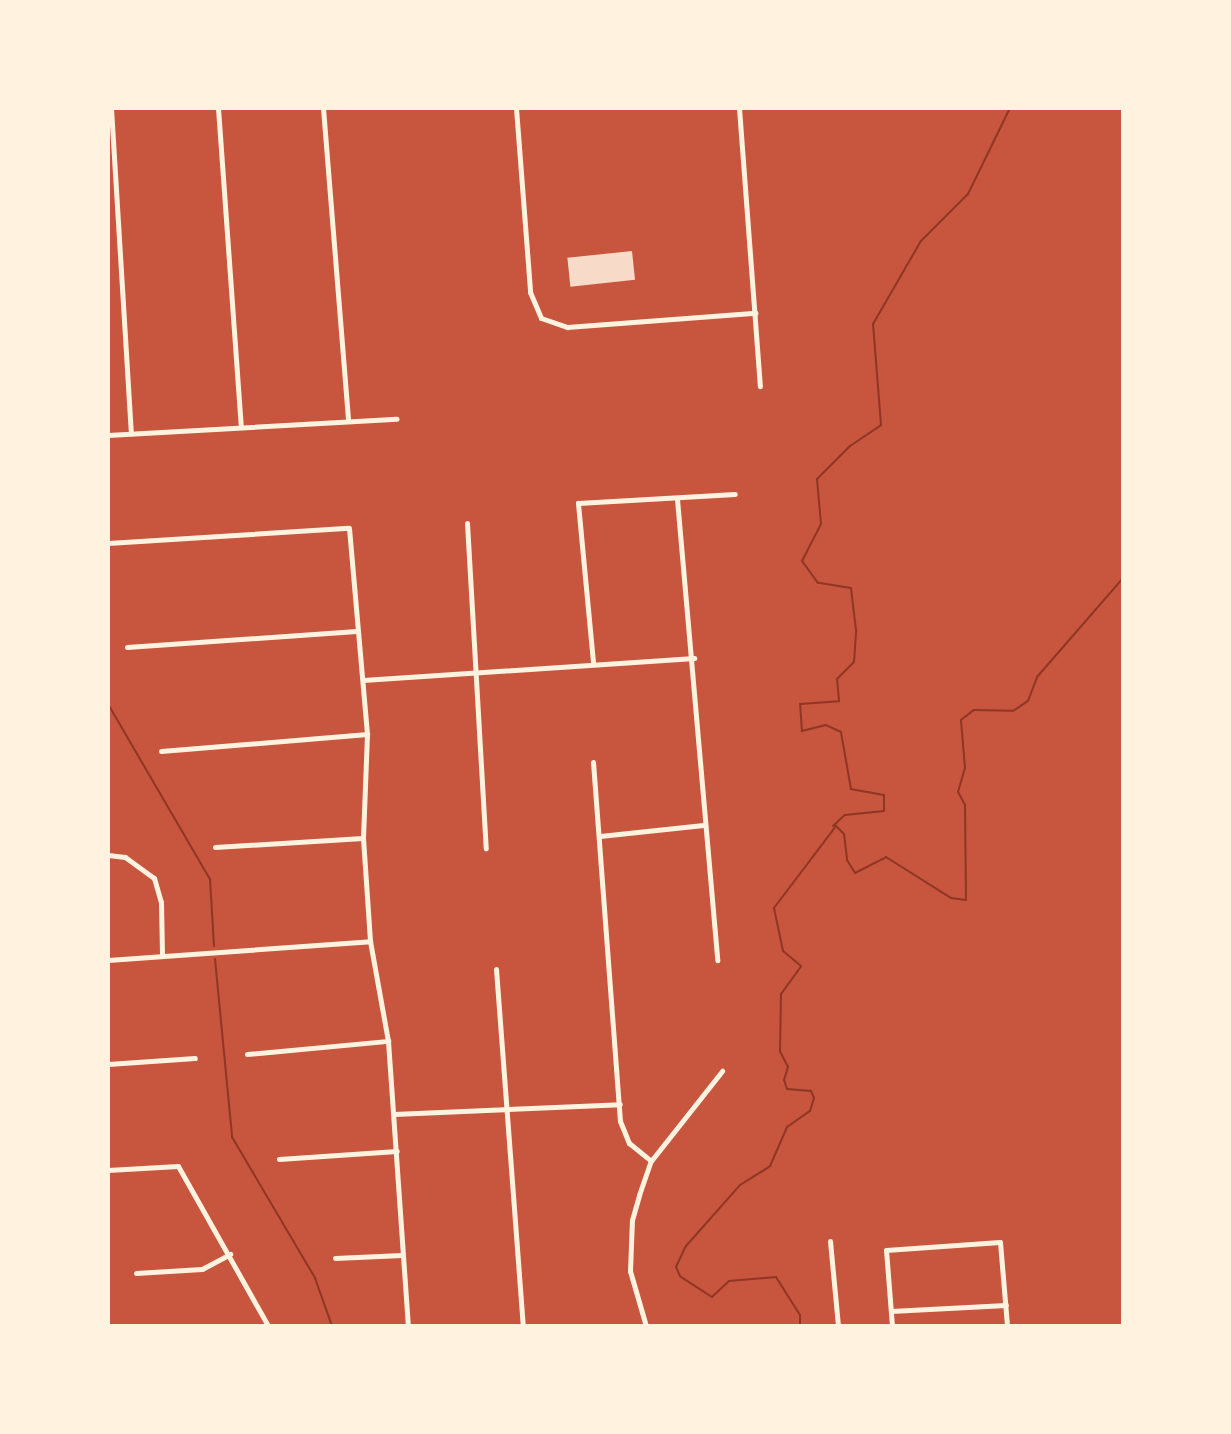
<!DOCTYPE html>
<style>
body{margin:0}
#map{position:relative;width:1231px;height:1434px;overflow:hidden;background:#c8553d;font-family:"IBM Plex Sans",sans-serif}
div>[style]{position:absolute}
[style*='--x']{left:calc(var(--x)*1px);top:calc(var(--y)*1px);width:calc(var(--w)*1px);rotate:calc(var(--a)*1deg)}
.stream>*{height:2px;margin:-1px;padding:0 1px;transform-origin:1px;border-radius:1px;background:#8f3625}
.building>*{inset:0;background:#f7dbc8;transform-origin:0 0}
.minor>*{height:5px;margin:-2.5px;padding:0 2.5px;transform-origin:2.5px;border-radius:2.5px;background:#fff3e0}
span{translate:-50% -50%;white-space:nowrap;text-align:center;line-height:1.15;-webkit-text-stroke:6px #fff3e0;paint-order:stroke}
.frame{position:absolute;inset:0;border:110px solid #fff3e0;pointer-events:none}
</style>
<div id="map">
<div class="stream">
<i style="--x:108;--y:704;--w:203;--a:59.8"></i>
<i style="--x:210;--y:879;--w:67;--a:86.6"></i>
<i style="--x:833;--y:826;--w:16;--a:-43"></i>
<i style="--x:845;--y:815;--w:39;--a:-6"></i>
<i style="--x:884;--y:811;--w:16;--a:-90"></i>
<i style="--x:884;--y:795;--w:34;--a:-170"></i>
<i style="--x:851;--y:789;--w:58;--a:-100"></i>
<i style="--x:841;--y:732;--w:17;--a:-155"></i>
<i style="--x:826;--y:725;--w:25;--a:166"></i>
<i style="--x:802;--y:731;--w:27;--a:-94"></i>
<i style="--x:800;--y:704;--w:39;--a:-4"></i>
<i style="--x:839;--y:701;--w:22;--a:-95"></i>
<i style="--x:837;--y:679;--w:24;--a:-45"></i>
<i style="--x:854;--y:662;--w:32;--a:-86"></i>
<i style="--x:856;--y:630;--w:42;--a:-96.8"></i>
<i style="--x:851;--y:588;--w:33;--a:-171"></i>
<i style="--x:818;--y:583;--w:27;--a:-126"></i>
<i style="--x:802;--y:561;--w:42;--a:-62.8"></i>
<i style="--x:821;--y:524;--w:45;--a:-95.1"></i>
<i style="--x:817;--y:479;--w:47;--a:-45"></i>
<i style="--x:850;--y:446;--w:37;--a:-34"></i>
<i style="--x:881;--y:425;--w:101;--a:-94.5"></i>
<i style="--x:873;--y:324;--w:96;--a:-60"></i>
<i style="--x:921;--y:241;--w:66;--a:-45"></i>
<i style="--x:968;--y:194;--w:96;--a:-64"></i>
<i style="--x:215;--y:959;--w:179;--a:84.5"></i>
<i style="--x:232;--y:1137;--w:164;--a:59.5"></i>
<i style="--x:315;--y:1278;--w:51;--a:70.5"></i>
<i style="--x:800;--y:1326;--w:11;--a:-90"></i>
<i style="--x:800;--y:1315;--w:45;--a:-122.3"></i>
<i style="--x:776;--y:1277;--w:47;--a:175.1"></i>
<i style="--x:729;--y:1281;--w:23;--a:137"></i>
<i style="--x:712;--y:1297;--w:38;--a:-147"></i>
<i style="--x:680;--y:1276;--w:10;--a:-114"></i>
<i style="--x:676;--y:1267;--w:23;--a:-65"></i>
<i style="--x:686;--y:1246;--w:81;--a:-48.5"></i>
<i style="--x:740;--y:1185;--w:36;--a:-32"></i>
<i style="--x:770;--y:1166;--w:43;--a:-66.4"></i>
<i style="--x:787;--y:1127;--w:28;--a:-35"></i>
<i style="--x:810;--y:1111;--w:14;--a:-73"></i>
<i style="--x:814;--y:1098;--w:8;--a:-113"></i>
<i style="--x:811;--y:1091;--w:24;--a:-175"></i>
<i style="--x:787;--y:1089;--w:9;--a:-108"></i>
<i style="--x:784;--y:1080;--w:14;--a:-73"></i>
<i style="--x:788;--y:1067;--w:18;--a:-117"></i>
<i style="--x:780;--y:1051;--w:57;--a:-89"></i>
<i style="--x:781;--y:994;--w:34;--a:-54"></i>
<i style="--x:801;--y:966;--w:23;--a:-140"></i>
<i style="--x:783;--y:951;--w:44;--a:-101.8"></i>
<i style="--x:774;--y:908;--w:103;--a:-52.9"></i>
<i style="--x:836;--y:826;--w:11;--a:45"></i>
<i style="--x:844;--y:834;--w:26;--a:83"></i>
<i style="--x:847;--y:860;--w:15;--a:58"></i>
<i style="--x:855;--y:873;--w:35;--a:-27"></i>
<i style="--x:886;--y:857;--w:77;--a:32.2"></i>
<i style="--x:951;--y:898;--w:15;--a:8"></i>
<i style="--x:966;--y:900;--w:95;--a:-90.6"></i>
<i style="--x:965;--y:805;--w:15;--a:-118"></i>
<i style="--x:958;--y:792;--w:25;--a:-74"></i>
<i style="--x:965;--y:768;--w:48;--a:-94.8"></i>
<i style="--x:961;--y:720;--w:16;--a:-38"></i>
<i style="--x:974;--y:710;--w:39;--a:1"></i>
<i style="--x:1013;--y:711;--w:18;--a:-34"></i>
<i style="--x:1028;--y:701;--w:26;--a:-69"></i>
<i style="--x:1037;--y:677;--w:131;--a:-49"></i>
</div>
<div class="building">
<i style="left:632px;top:251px;width:29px;height:65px;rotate:84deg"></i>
</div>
<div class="minor">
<i style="--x:111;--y:108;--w:326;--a:86.5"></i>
<i style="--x:218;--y:108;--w:318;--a:85.9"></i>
<i style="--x:323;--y:108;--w:313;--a:85.4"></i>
<i style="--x:516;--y:108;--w:185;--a:85.6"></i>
<i style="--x:530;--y:292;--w:28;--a:67"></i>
<i style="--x:541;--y:318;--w:28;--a:19"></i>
<i style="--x:567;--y:327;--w:189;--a:-4.3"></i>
<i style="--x:739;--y:108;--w:279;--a:85.7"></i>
<i style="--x:108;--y:435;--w:289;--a:-3.2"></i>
<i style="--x:677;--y:499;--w:463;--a:85"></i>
<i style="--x:467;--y:523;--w:326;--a:86.7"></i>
<i style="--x:108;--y:543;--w:241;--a:-3.6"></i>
<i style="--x:349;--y:528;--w:207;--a:85"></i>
<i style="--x:367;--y:734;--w:104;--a:92.2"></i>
<i style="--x:363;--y:838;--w:103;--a:86.1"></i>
<i style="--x:370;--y:941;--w:102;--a:79.8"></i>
<i style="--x:388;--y:1041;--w:286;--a:86"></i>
<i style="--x:127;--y:647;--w:230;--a:-4"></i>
<i style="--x:593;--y:662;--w:160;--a:-95.4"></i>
<i style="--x:578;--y:503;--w:157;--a:-3.3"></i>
<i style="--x:363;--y:680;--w:332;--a:-3.8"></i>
<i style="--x:161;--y:751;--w:207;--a:-4.7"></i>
<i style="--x:593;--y:762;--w:360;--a:85.7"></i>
<i style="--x:620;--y:1121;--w:24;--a:68"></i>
<i style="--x:629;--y:1143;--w:28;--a:39"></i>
<i style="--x:600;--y:836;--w:104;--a:-6.1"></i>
<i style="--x:215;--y:847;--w:148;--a:-3.5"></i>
<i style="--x:108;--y:855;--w:17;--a:7"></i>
<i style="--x:125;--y:857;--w:36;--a:36"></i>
<i style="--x:154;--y:878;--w:25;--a:74"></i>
<i style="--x:161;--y:902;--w:54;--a:88.9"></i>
<i style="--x:108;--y:960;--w:263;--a:-4.1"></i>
<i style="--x:496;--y:969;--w:358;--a:85.7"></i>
<i style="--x:247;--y:1054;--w:142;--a:-5.3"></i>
<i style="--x:108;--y:1064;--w:87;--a:-3.9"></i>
<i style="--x:394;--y:1114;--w:226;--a:-2.5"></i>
<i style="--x:279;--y:1159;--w:118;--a:-3.9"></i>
<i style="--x:108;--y:1170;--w:70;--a:-3.3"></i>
<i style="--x:178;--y:1166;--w:184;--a:60.6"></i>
<i style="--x:830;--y:1241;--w:85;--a:84.6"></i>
<i style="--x:335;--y:1258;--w:67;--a:-2.6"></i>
<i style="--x:136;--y:1273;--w:66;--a:-3.5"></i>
<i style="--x:202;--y:1269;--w:32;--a:-28"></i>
<i style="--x:891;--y:1311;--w:115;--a:-3"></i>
<i style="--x:646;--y:1326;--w:57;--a:-106.2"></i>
<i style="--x:630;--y:1271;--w:51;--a:-87.8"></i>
<i style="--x:632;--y:1220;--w:26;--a:-74"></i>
<i style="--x:639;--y:1195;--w:36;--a:-71"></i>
<i style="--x:651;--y:1161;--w:115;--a:-51.7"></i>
<i style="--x:892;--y:1326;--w:76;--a:-94.5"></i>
<i style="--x:886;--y:1250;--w:114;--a:-4"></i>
<i style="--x:1000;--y:1242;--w:84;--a:85.2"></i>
</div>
<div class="frame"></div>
</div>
